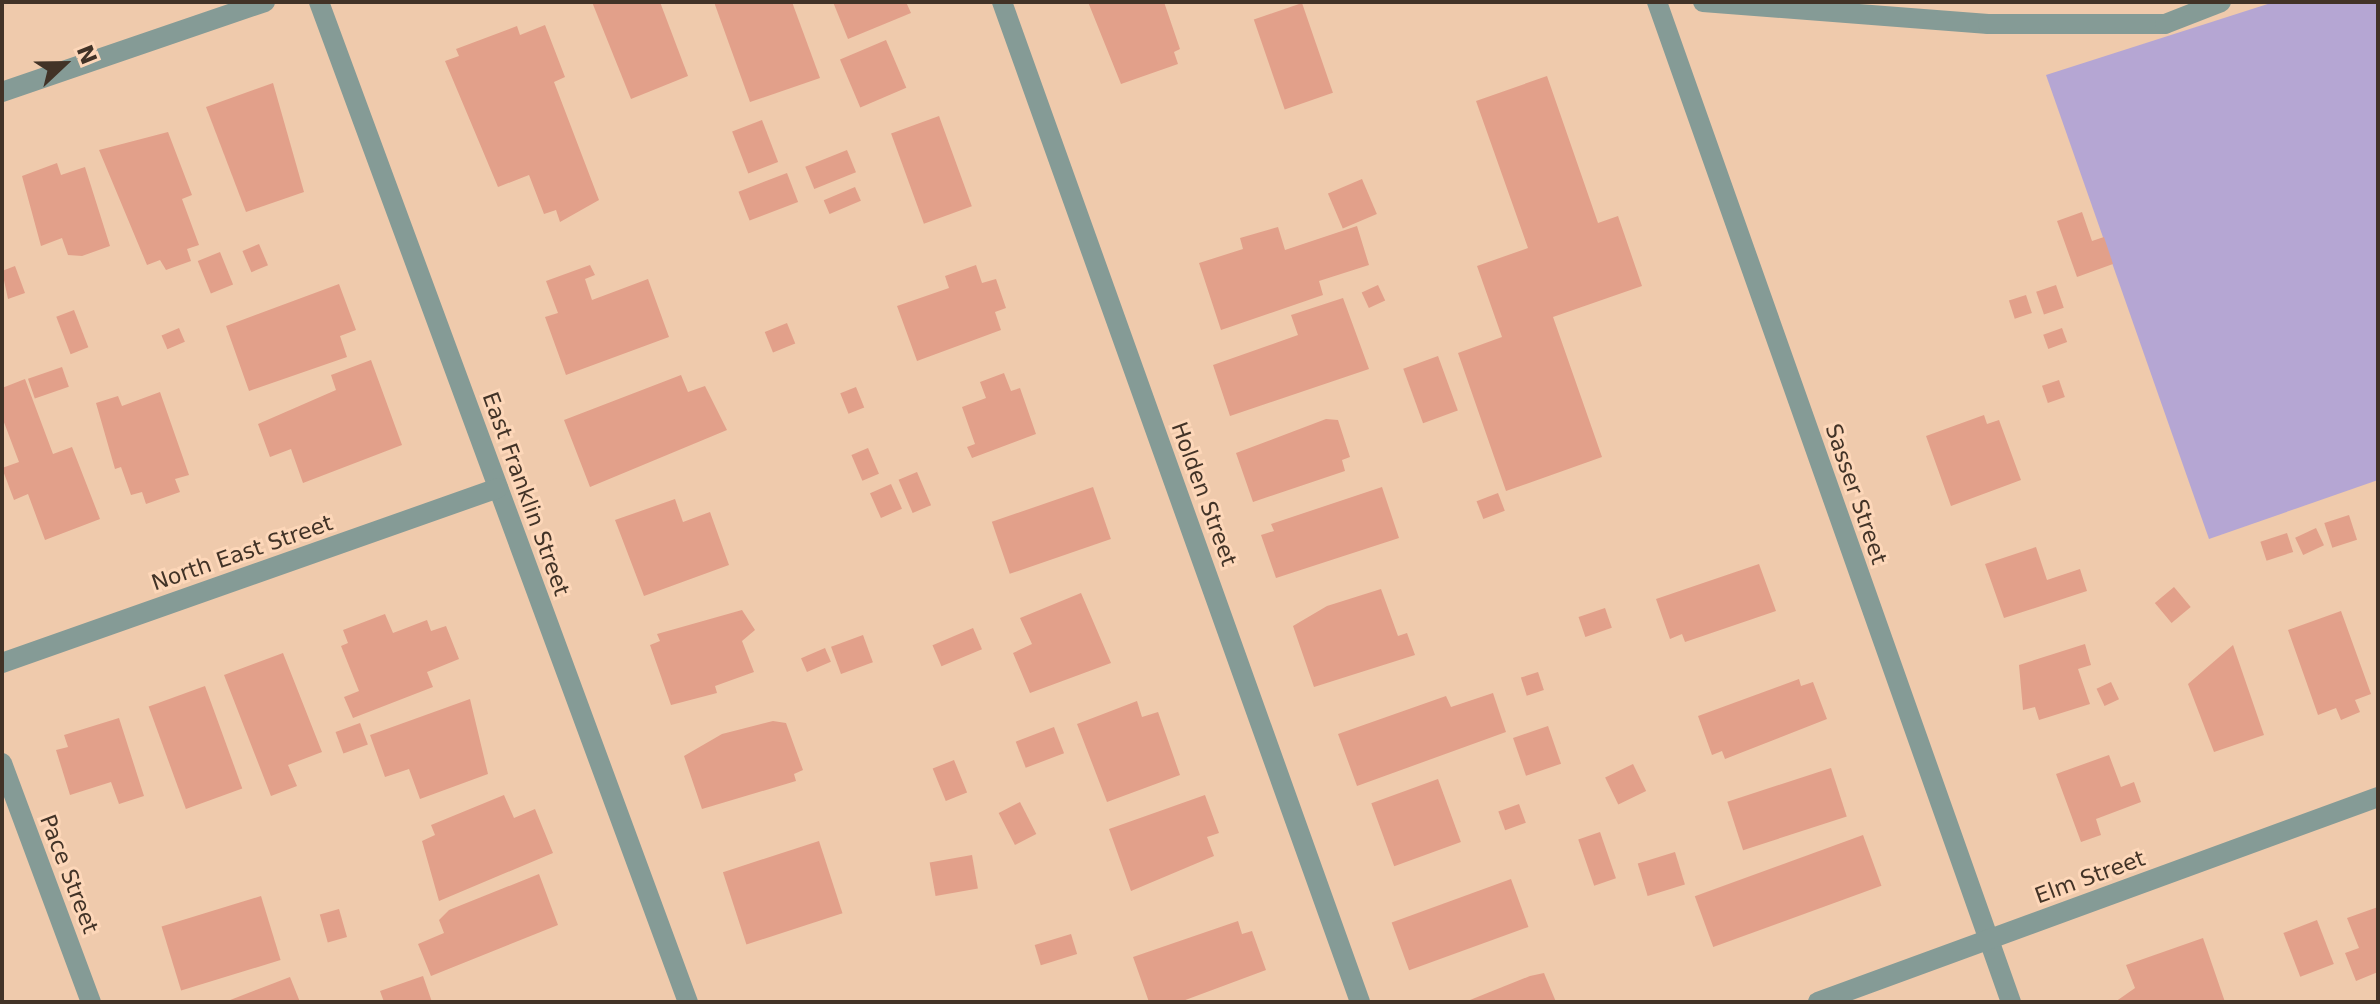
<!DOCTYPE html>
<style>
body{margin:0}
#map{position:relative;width:2380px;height:1004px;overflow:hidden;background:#efcaac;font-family:"DejaVu Sans",sans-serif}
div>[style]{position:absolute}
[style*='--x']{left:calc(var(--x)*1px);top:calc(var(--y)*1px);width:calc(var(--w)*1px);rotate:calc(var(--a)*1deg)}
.green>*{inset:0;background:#b5a6d3}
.building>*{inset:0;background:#e2a08a;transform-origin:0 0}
.service>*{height:20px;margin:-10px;padding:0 10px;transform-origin:10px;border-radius:10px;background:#859b96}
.minor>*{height:20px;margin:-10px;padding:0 10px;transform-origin:10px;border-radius:10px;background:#859b96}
span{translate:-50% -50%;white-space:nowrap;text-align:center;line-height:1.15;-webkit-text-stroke:6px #fdd7b9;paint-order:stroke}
.street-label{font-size:22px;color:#423327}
.frame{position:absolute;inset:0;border:4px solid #423327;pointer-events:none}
.north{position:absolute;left:24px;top:24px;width:80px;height:80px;-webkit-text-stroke:6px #fdd7b9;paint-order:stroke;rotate:68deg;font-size:22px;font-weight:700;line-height:32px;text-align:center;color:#423327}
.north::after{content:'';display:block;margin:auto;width:28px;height:36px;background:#423327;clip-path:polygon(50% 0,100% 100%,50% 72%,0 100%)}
</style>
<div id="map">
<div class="green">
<i style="clip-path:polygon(2274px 2px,2378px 2px,2378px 480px,2209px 539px,2046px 75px)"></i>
</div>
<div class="building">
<i style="clip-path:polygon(592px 2px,660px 2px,688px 76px,631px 99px)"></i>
<i style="clip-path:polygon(714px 2px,792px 2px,820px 78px,750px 102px)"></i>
<i style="clip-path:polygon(833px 2px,906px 2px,911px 13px,848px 39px)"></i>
<i style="clip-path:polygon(1088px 2px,1164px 2px,1180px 49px,1174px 52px,1178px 64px,1121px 84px)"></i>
<i style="left:1302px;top:3px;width:95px;height:51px;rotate:71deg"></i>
<i style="clip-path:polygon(545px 25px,565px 77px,554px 82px,599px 200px,560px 222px,556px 210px,544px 214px,529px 175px,498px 187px,445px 61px,459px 56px,456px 49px,517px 26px,520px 35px)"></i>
<i style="left:886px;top:40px;width:52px;height:50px;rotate:67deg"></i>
<i style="clip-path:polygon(1547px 76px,1598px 223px,1618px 216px,1642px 286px,1553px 317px,1602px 457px,1506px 491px,1458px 353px,1502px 337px,1477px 266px,1528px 248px,1476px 101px)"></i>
<i style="clip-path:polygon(273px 83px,304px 192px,246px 212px,206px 107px)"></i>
<i style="left:939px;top:116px;width:96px;height:51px;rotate:70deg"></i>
<i style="left:762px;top:120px;width:45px;height:32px;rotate:69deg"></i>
<i style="clip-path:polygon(168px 132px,192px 195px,182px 199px,199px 245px,187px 249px,191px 261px,166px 270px,160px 260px,147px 265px,99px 150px)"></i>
<i style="left:847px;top:150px;width:24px;height:45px;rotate:68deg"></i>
<i style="clip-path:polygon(57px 163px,61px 175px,85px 167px,110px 246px,82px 256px,68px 255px,62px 238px,41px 246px,22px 176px)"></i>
<i style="left:787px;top:173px;width:31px;height:52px;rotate:69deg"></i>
<i style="left:1362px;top:179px;width:38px;height:37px;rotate:67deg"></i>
<i style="left:855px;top:187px;width:15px;height:34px;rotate:67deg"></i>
<i style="clip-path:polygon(2082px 212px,2092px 241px,2104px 237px,2113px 264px,2077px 277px,2057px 221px)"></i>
<i style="clip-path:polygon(1357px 226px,1369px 265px,1319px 281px,1323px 295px,1221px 330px,1199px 263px,1243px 249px,1240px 238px,1278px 227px,1285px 250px)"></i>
<i style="left:259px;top:244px;width:23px;height:18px;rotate:67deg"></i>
<i style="left:220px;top:252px;width:35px;height:24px;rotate:68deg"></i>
<i style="clip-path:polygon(590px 265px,595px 275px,585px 279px,592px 300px,648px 279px,669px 337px,566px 375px,545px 317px,558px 313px,546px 281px)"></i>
<i style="clip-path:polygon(976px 265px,982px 283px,996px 279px,1006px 308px,995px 312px,1001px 330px,917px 361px,897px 306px,949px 288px,945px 276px)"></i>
<i style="clip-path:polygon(15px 266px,25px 293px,8px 299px,2px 271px)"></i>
<i style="clip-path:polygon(339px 284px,356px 330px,340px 336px,347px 357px,249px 391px,226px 326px)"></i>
<i style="left:1378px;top:285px;width:17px;height:18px;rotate:65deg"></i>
<i style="left:2056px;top:285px;width:24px;height:21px;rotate:71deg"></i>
<i style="left:2026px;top:295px;width:19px;height:18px;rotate:72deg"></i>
<i style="clip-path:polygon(1343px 298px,1369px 369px,1230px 416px,1213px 365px,1298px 335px,1291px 315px)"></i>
<i style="left:74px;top:310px;width:40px;height:19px;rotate:69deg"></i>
<i style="left:787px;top:323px;width:22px;height:24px;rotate:68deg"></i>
<i style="left:179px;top:328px;width:15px;height:19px;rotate:67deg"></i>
<i style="left:2062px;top:328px;width:15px;height:20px;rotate:70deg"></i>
<i style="left:1438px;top:356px;width:58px;height:37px;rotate:70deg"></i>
<i style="clip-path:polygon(371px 360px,402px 445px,303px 483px,291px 449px,270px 457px,258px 424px,336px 390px,331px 375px)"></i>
<i style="left:62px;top:367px;width:21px;height:36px;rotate:71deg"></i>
<i style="clip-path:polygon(1004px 373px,1011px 391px,1020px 388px,1036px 434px,972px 458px,967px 447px,975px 444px,962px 407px,986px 398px,980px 382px)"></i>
<i style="clip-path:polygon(681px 375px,688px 392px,705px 386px,727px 430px,590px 487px,564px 420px)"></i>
<i style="clip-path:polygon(25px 379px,53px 454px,72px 447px,100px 519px,45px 540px,28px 494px,14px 500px,2px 468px,19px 462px,2px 417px,2px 388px)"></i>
<i style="left:2059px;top:380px;width:18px;height:18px;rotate:71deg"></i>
<i style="left:856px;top:387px;width:22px;height:17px;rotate:68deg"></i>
<i style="clip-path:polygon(160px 392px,189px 475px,175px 479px,180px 492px,146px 504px,142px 492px,131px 495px,121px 467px,115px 469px,96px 403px,118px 396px,122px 406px)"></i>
<i style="clip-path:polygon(1984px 415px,1987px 424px,1999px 420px,2021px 480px,1951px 506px,1926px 436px)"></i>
<i style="clip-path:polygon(1326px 419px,1338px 420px,1350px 457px,1342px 460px,1345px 471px,1253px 502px,1236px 453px)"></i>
<i style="left:868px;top:448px;width:28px;height:18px;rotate:67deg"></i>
<i style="left:917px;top:472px;width:36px;height:20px;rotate:67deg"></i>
<i style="left:891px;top:484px;width:27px;height:23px;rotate:66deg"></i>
<i style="left:1093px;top:487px;width:55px;height:107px;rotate:71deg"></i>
<i style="clip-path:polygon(1382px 487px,1399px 538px,1276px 578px,1261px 535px,1274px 531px,1271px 524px)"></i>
<i style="left:1498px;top:493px;width:19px;height:23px;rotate:69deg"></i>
<i style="clip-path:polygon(675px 499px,683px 522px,710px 512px,729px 565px,644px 596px,615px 520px)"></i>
<i style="left:2349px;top:515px;width:26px;height:26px;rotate:72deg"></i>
<i style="left:2316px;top:528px;width:19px;height:23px;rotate:65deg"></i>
<i style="left:2287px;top:533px;width:20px;height:28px;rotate:72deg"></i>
<i style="clip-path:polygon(2036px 547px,2047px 580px,2080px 569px,2087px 591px,2004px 618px,1985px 564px)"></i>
<i style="clip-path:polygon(1759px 564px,1776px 611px,1685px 642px,1682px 634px,1670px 639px,1656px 599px)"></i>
<i style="left:2174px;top:587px;width:26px;height:25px;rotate:50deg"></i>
<i style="clip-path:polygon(1381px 589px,1398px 636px,1407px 633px,1415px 655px,1314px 687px,1293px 626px,1327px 606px)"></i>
<i style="clip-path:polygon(1081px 593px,1111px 663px,1030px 693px,1013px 653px,1032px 644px,1020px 618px)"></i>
<i style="left:1605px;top:608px;width:21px;height:28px;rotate:71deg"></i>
<i style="clip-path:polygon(742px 610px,755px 630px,742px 641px,754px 672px,715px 686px,717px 693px,671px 705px,650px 645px,660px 641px,657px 634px)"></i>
<i style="clip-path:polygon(2341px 611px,2371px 694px,2355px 700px,2360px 712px,2341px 720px,2336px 708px,2318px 715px,2288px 630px)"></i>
<i style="clip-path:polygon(385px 614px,393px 633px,427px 620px,431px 631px,446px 626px,459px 659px,427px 672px,433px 687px,353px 718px,344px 697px,359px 691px,341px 646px,348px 643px,343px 630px)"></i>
<i style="left:973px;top:628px;width:23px;height:44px;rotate:67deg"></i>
<i style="left:863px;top:635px;width:29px;height:34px;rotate:70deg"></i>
<i style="clip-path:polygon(2085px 644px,2091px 665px,2078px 669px,2090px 704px,2039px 720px,2035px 707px,2023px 710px,2019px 665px)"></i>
<i style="clip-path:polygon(2233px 645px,2264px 735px,2214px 752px,2188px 684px)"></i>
<i style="left:825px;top:648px;width:15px;height:26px;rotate:67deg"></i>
<i style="clip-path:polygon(283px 653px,322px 752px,288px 765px,297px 786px,271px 796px,224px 675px)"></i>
<i style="left:1538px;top:672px;width:19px;height:18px;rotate:72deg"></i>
<i style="clip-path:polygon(1799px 679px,1801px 686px,1813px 682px,1827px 719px,1725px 759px,1722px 751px,1712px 755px,1698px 716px)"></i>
<i style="left:2111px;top:682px;width:19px;height:16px;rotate:65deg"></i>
<i style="left:205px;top:686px;width:109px;height:60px;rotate:70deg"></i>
<i style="clip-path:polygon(1493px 693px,1506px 732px,1357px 786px,1338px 734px,1446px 696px,1451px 707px)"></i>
<i style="clip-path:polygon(470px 699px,488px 774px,420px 799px,409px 769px,385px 777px,370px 735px)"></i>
<i style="clip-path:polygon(1137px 701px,1142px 717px,1158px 712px,1180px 775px,1107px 802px,1077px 724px)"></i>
<i style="clip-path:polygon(119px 718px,144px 796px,119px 804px,111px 782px,70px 795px,56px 750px,68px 747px,64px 735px)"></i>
<i style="clip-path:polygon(773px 721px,786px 723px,803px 770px,794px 774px,796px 781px,702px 809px,684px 756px,722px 734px)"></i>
<i style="left:360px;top:723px;width:23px;height:26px;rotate:70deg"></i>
<i style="left:1548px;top:726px;width:40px;height:37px;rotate:71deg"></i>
<i style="left:1054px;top:727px;width:28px;height:41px;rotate:69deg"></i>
<i style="clip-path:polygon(2109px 755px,2121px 787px,2134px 782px,2141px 802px,2096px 819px,2101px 835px,2081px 842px,2056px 774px)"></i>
<i style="left:954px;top:760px;width:35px;height:23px;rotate:68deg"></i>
<i style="left:1633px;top:764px;width:30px;height:31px;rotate:64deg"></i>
<i style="left:1831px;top:768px;width:51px;height:109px;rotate:72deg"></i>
<i style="left:1438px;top:779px;width:67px;height:71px;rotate:70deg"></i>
<i style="clip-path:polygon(504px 795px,514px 818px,535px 809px,553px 853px,439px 901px,422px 841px,435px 835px,431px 825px)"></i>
<i style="clip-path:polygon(1205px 795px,1219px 833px,1207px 837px,1214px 856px,1131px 891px,1109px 829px)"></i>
<i style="left:1020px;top:802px;width:36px;height:24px;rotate:63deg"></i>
<i style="left:1519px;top:804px;width:20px;height:22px;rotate:70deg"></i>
<i style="left:1600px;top:832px;width:49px;height:23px;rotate:71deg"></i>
<i style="left:1863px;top:835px;width:54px;height:179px;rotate:70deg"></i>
<i style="left:819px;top:841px;width:76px;height:101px;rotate:72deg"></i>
<i style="left:1675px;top:852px;width:34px;height:39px;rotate:73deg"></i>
<i style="left:972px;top:855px;width:34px;height:43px;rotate:80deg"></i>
<i style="clip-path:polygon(539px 874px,558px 925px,431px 976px,418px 944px,444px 933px,439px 920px,449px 910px)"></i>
<i style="left:1511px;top:879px;width:51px;height:127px;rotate:70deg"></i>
<i style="left:261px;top:896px;width:67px;height:104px;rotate:73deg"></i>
<i style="clip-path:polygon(2378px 907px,2378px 972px,2356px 981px,2345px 953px,2359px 948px,2347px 918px)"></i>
<i style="left:339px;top:909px;width:29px;height:20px;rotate:74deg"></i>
<i style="left:2317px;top:920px;width:47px;height:36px;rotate:69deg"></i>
<i style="clip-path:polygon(1238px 921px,1242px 934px,1252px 931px,1266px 970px,1180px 1002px,1149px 1002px,1133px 957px)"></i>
<i style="left:1071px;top:934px;width:21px;height:38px;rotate:73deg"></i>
<i style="clip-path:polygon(2203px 938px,2225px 1002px,2115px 1002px,2135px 988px,2126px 965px)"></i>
<i style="clip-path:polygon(1544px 973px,1556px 1002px,1465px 1002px,1530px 976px)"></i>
<i style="clip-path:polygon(423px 976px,432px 1002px,384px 1002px,380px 991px)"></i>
<i style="clip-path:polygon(290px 977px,300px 1002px,225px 1002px)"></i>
</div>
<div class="service">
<i style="--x:1703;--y:2;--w:286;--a:4.4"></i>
<i style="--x:1988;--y:24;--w:177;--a:0"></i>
<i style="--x:2165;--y:24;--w:60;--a:-21.4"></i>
</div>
<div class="minor">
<i style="--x:319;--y:2;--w:1066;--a:69.75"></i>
<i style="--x:1002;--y:2;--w:1062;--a:70.3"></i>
<i style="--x:1657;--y:2;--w:1061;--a:70.51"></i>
<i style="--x:2;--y:92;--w:278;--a:-18.9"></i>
<i style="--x:2;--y:663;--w:526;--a:-19.43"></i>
<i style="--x:2;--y:763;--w:255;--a:69.6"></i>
<i style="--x:1818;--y:1002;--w:596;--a:-20.11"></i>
</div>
<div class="street-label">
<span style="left:526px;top:494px;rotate:70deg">East Franklin Street</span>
<span style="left:1204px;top:494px;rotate:70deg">Holden Street</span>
<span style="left:1856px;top:494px;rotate:71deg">Sasser Street</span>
<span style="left:242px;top:553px;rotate:-19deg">North East Street</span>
<span style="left:69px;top:874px;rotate:69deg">Pace Street</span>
<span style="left:2090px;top:877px;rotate:-20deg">Elm Street</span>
</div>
<div class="frame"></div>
<div class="north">N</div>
</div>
